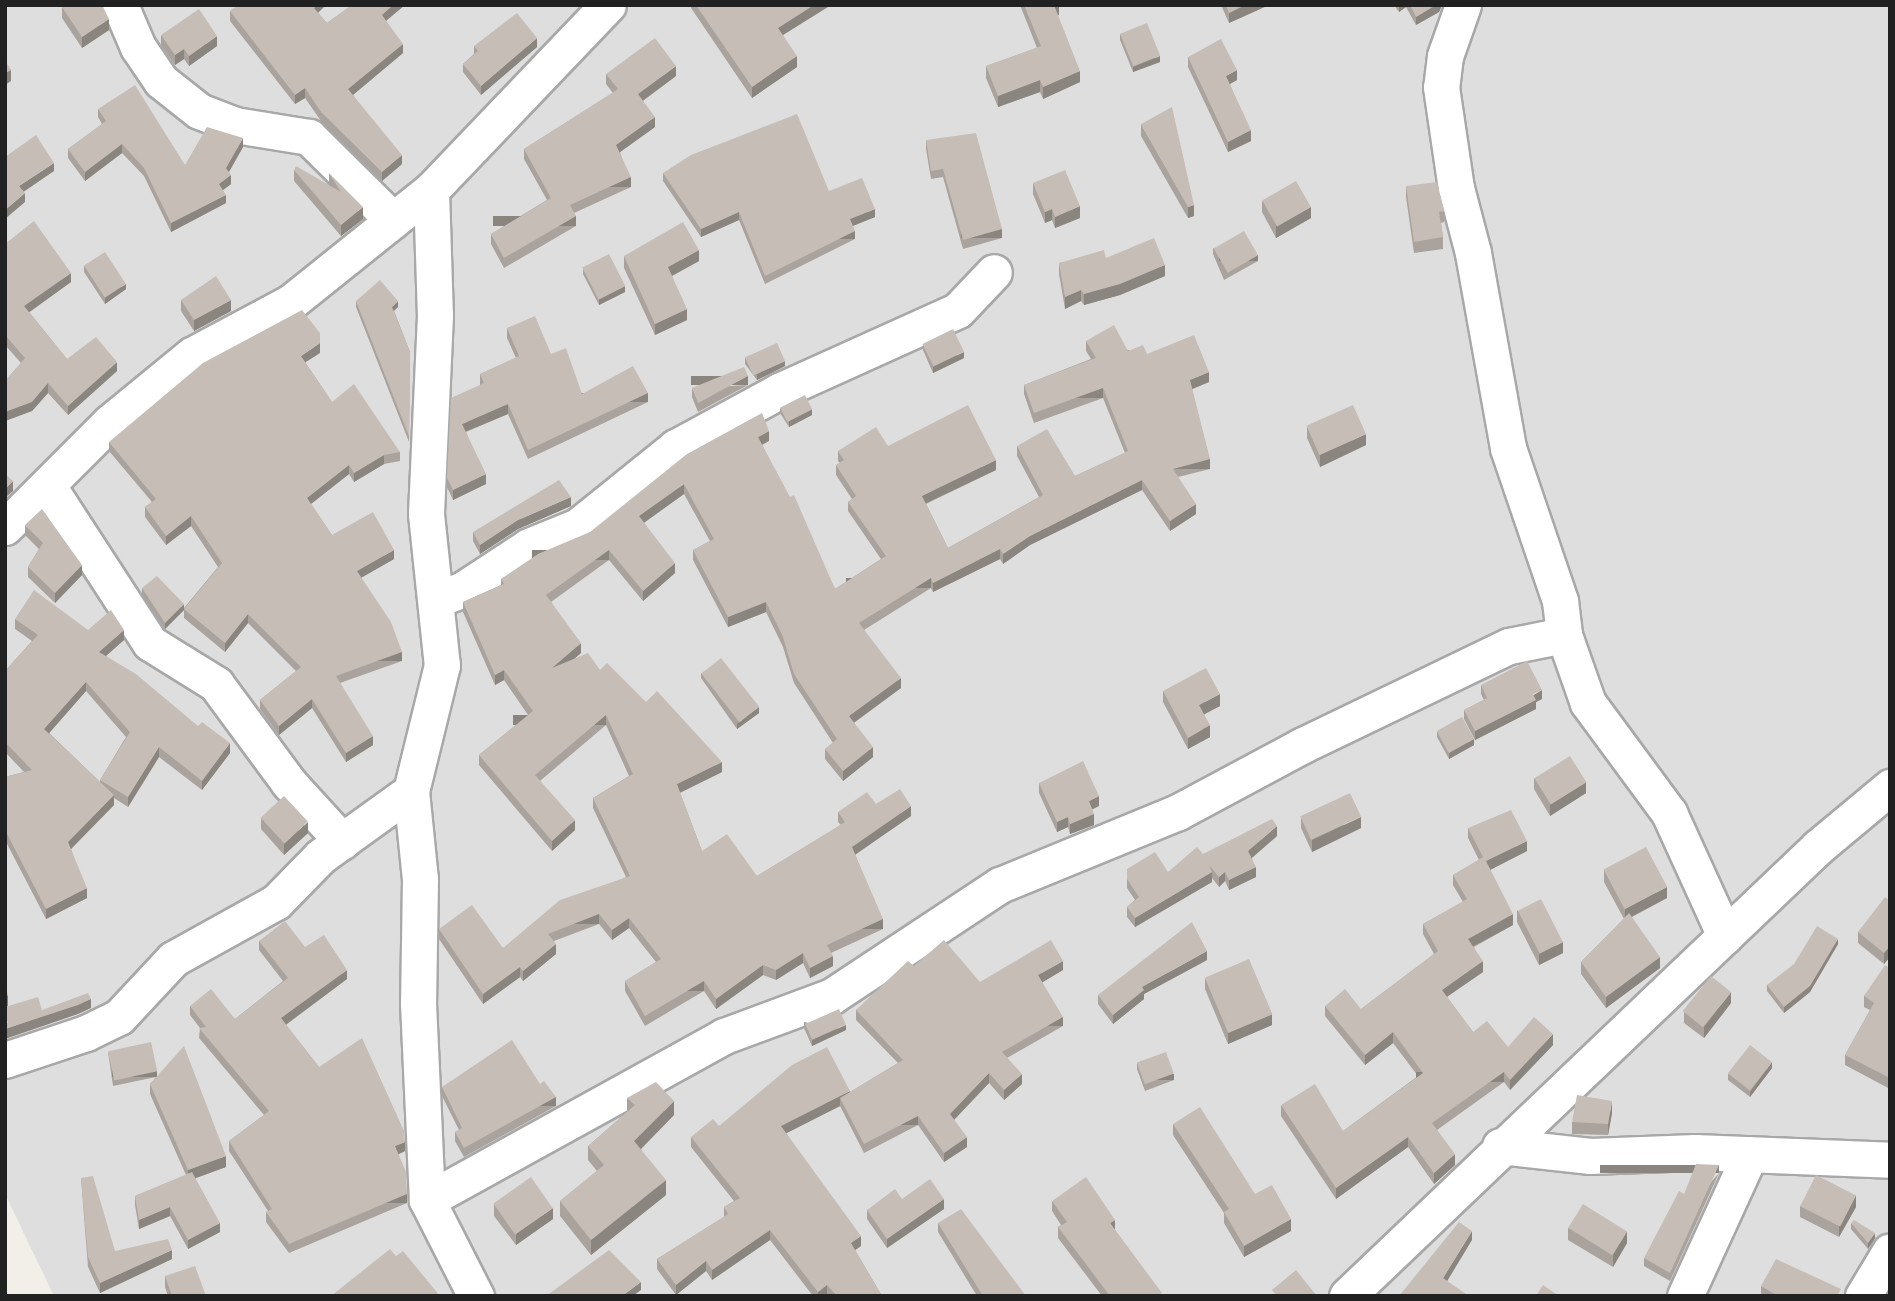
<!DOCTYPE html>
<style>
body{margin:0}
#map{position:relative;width:1895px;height:1301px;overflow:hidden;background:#f1efe7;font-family:Poppins,sans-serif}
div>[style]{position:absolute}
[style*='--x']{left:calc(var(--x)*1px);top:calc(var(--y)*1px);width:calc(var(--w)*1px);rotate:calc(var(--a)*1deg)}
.residential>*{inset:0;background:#dfdede}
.roads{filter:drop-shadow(2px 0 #a8a8a8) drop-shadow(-2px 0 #a8a8a8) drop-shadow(0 2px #a8a8a8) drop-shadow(0 -2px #a8a8a8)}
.street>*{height:35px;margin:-17.5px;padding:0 17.5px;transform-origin:17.5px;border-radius:17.5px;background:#fff}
.wall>*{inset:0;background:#aaa39d}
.shaded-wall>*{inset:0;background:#8b857f;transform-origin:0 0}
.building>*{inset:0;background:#c6beb6;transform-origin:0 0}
span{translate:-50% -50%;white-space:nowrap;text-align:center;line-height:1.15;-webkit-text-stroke:5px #fff;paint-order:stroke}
.frame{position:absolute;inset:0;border:7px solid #212121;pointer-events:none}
</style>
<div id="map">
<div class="residential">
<i style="clip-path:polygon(5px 5px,1890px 5px,1890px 1296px,54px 1296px,5px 1194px)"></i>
</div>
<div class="roads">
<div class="street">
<i style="--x:120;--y:5;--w:46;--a:66.8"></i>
<i style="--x:138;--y:47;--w:41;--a:55.9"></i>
<i style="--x:161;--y:81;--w:48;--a:38.3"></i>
<i style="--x:199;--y:111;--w:39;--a:21"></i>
<i style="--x:235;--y:125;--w:75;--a:9.2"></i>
<i style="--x:309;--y:137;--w:118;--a:44.7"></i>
<i style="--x:1463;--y:5;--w:54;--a:109.4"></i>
<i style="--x:1445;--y:56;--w:31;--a:97"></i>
<i style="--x:1441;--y:87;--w:102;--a:81.6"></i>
<i style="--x:1456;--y:188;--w:67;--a:75.3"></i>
<i style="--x:1473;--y:253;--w:198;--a:79.8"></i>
<i style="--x:1508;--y:448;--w:162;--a:71.2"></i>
<i style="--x:1560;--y:601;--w:34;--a:83"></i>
<i style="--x:1564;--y:635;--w:72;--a:70.6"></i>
<i style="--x:1588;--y:703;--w:137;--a:53.6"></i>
<i style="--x:1669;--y:813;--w:135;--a:65.5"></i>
<i style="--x:431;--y:190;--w:125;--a:88.2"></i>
<i style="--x:435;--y:315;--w:199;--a:92.6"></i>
<i style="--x:426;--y:514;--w:152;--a:84"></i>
<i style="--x:442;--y:665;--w:130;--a:103.8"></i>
<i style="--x:411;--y:791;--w:88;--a:84.2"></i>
<i style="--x:420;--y:879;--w:124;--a:90.9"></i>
<i style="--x:418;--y:1003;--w:197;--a:87.4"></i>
<i style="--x:427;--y:1200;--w:108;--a:63"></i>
<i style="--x:48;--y:486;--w:187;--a:57"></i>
<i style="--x:150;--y:643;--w:78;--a:31.8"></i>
<i style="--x:216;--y:684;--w:123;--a:53.6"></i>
<i style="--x:289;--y:783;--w:79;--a:47.6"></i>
<i style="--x:5;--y:527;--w:148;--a:-45"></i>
<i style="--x:110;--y:422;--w:106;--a:-39.3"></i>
<i style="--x:192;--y:355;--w:112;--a:-28.2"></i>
<i style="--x:291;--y:302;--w:179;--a:-38.7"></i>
<i style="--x:431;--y:190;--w:256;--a:-46.3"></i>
<i style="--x:438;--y:599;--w:26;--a:-21"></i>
<i style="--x:462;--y:590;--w:80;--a:-33.3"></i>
<i style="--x:529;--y:546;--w:53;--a:-22.2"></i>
<i style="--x:578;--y:526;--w:126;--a:-38.9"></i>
<i style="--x:676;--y:447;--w:117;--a:-28.5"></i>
<i style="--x:779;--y:391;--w:196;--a:-24.3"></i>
<i style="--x:958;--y:310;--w:52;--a:-46.5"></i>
<i style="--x:5;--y:1060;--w:85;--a:-18.4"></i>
<i style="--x:86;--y:1033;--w:37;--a:-26"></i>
<i style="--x:119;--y:1017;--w:79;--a:-47"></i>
<i style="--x:173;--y:959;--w:118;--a:-29"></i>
<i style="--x:276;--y:902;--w:64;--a:-45.6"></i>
<i style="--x:321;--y:856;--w:111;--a:-35.8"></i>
<i style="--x:1500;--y:1146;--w:91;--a:6.3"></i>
<i style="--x:1590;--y:1156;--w:105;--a:-2.2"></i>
<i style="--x:1695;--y:1152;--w:195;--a:2.3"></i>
<i style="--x:427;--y:1200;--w:339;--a:-28.9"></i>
<i style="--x:724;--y:1036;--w:115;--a:-20.3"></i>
<i style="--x:832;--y:996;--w:201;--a:-33.5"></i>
<i style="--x:1000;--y:885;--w:192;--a:-22.3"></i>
<i style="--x:1178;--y:812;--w:140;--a:-28.2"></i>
<i style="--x:1301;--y:746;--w:231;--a:-25.7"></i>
<i style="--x:1509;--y:646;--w:56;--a:-11.3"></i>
<i style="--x:1347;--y:1296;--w:651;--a:-43.63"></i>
<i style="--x:1818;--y:847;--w:94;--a:-39.8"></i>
<i style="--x:1685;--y:1296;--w:156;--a:-65.4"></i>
<i style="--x:1863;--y:1296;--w:52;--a:-59"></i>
</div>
</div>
<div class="wall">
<i style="clip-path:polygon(352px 5px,405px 5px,386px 21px,403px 53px,353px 95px,402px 164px,382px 181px,321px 121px,305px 98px,295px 104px,230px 21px,230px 11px,318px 13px,327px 23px)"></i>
<i style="clip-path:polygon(691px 5px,831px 5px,783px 35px,797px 67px,752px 98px,691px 8px)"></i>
<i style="clip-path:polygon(1020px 5px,1059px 5px,1059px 15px,1057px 15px,1080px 82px,1043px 99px,1040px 92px,998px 107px,986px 78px,986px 66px,1037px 48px)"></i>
<i style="clip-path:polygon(1221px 5px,1269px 5px,1229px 23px)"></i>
<i style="clip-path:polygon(1394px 5px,1442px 5px,1439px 12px,1416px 25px,1406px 7px,1399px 12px)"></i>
<i style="clip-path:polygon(62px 7px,109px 30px,82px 48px,62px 18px)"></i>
<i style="clip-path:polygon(1120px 34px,1160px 62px,1133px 72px,1120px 40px)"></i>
<i style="clip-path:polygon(161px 35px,217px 46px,189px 66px,184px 59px,175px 65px,161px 45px)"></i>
<i style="clip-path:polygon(474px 46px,537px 47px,481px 95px,463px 72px,463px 64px,474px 54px)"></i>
<i style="clip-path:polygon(1188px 57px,1237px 80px,1230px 84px,1251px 141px,1228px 152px,1188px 67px)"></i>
<i style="clip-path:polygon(606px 74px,676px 76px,643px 101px,655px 127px,620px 152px,631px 187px,574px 213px,576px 226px,504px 268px,491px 244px,491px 234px,547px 200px,524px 159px,524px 149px,613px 93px,606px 84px)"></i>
<i style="clip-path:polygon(98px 109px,185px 165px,243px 147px,229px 172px,231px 184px,223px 190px,226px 203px,171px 232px,144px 176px,122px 153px,85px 181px,68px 158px,68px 149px,102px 124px,98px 117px)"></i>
<i style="clip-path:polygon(1141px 124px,1194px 216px,1188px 218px,1141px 136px)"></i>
<i style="clip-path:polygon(926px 140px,1002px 238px,963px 249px,943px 177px,931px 179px,926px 149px)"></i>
<i style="clip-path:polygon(294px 170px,329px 185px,329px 173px,363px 219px,341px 236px,294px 181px)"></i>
<i style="clip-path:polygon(663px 173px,829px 191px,875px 217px,853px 226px,855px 239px,765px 284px,739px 220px,701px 237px,663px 181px)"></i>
<i style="clip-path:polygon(1033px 183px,1080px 218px,1055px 228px,1052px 220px,1045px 223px,1033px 194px)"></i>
<i style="clip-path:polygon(1406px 186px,1444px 211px,1444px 222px,1441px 223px,1443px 237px,1443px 249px,1414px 253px,1406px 197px)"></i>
<i style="clip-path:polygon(1262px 201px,1311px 218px,1276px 238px,1262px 212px)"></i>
<i style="clip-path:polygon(5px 244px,71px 282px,29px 312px,67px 359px,117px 371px,68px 415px,48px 393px,32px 411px,5px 421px,5px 381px,21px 363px,5px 345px)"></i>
<i style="clip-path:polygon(1213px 248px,1258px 261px,1224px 280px,1213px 254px)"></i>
<i style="clip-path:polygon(624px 256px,699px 261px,672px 276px,687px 320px,655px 335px,624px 268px)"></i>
<i style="clip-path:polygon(1106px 258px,1165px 276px,1120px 295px,1084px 305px,1081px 301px,1065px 309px,1059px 274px,1059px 263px)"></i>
<i style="clip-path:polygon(84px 266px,126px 289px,105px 304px,84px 272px)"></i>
<i style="clip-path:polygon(583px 268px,625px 292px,599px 305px,583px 274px)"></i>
<i style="clip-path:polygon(181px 300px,231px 311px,194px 331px,181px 311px)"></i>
<i style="clip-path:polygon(356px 301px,398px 307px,394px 311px,410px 352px,409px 442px,356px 307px)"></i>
<i style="clip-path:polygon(507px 328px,551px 354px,582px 394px,648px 402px,528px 459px,508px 414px,466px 432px,486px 484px,453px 500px,447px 487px,447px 478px,480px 385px,480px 374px,516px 358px,507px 338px)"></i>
<i style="clip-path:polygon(1086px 341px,1147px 354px,1209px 382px,1192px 389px,1210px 469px,1178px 477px,1196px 514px,1170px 531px,1142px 490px,1030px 545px,1003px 564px,1000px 559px,933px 592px,931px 588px,864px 630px,901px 688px,854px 723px,873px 757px,843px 781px,825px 759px,825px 749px,833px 743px,794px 683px,783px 647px,766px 612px,728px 627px,693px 560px,693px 550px,710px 541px,684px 494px,644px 523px,675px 573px,643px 601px,609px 560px,551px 602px,581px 653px,575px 658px,600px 670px,646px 702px,722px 772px,680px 793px,702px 851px,757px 876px,841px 825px,838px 822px,838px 812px,876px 804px,911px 816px,855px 854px,883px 929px,831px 953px,833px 966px,810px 978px,803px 963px,776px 980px,763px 975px,716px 1009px,704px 991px,645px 1026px,625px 991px,625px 981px,656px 962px,629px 928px,612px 940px,599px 924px,554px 941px,556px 954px,523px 981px,520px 977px,483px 1004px,439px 939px,439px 929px,503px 948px,626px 877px,593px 808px,593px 798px,629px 776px,606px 725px,540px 781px,575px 830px,552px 851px,479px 765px,479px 755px,528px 715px,504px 680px,495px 685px,463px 612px,463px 602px,501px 585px,501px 579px,769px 441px,762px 445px,835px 589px,881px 559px,848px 511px,848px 502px,852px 499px,836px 475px,836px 465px,840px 463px,838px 461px,838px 451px,888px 446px,996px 470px,926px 504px,948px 548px,1039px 497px,1017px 456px,1017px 446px,1075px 476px,1125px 453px,1103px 398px,1034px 423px,1024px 394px,1024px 385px,1091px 359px,1086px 351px)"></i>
<i style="clip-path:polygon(923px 344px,964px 358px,933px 373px,923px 350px)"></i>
<i style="clip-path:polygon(320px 353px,305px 362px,332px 402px,400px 452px,400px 461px,384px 464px,354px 482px,349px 474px,311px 504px,332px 535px,394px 559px,361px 578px,402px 661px,340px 683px,373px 745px,346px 762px,312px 708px,279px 735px,260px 709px,260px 700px,296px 671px,248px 623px,225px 652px,184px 618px,184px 610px,165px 629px,142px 594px,142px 588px,184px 608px,218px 567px,191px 526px,166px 545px,145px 517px,145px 507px,152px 502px,109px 451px,109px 442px)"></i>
<i style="clip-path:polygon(745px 358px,785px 366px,757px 380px,745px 364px)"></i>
<i style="clip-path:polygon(748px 385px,698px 412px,692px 397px,692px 388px)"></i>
<i style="clip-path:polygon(780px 408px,812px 415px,789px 427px,780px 413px)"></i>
<i style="clip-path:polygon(1307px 426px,1366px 445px,1320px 467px,1307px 438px)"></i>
<i style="clip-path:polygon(571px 506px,518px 529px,480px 554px,473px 541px,473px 532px)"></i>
<i style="clip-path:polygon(25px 525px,82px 575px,55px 603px,28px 577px,28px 567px,39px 549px,25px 535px)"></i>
<i style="clip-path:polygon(evenodd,15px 619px,88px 630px,124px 640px,106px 656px,230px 753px,202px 790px,159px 757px,128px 807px,114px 798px,114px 805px,71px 849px,87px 898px,46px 919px,5px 840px,5px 777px,24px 772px,5px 752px,5px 671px,32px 641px,15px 629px,15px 619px,86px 691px,126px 737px,100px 780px,100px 782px,49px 733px,86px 691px)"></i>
<i style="clip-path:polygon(701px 673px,759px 713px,737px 729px,701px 678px)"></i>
<i style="clip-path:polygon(1481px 685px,1542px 699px,1536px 702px,1536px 709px,1475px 740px,1464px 719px,1464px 710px,1484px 700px,1481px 694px)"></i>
<i style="clip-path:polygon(1163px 691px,1220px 706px,1204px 714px,1210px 737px,1188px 749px,1163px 702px)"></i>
<i style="clip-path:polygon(1437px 731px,1474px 745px,1449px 759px,1437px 737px)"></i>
<i style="clip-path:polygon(1534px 778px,1586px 793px,1550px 816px,1534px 789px)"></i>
<i style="clip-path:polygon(1039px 783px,1099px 806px,1092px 809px,1094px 825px,1070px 834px,1068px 827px,1057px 832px,1039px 793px)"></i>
<i style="clip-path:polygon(1301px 817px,1361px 828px,1312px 852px,1301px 828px)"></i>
<i style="clip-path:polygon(261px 818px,308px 833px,284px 855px,261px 829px)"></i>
<i style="clip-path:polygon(1468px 828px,1527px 851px,1490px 870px,1513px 925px,1474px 947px,1483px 972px,1447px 997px,1473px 1032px,1508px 1047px,1553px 1045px,1510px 1090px,1504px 1082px,1437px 1130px,1455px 1165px,1434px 1184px,1408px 1147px,1336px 1199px,1281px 1116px,1281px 1105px,1343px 1131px,1418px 1076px,1393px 1043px,1365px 1065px,1325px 1016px,1325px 1006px,1361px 1009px,1434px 954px,1423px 934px,1423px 924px,1463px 902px,1453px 885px,1453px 875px,1479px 860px,1468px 838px)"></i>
<i style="clip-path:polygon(1277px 836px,1252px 858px,1256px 877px,1229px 890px,1225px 881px,1219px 887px,1212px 878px,1212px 882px,1135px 927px,1127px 917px,1127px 907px,1135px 900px,1127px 888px,1127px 869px,1168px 872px,1203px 854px)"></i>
<i style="clip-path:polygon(1604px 870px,1667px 898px,1632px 917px,1660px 968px,1606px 1008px,1581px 974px,1581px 962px,1624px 919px,1604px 882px)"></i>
<i style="clip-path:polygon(1890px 901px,1890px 957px,1884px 964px,1858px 943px,1858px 932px)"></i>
<i style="clip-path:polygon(1517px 910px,1563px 953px,1539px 965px,1517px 922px)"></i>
<i style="clip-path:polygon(259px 941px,305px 947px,347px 979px,286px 1025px,319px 1067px,405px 1151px,398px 1154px,407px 1203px,289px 1253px,266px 1222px,266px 1212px,268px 1211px,229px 1151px,229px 1141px,264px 1115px,199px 1038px,200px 1028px,190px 1015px,190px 1006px,235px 1019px,283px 981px,259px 950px)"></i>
<i style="clip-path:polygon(1838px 944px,1810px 992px,1784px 1013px,1767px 991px,1767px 985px)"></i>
<i style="clip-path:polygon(1207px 960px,1144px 994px,1144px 999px,1113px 1024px,1098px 1004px,1098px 995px)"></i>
<i style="clip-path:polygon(914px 966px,980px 982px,1063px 970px,1042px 982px,1063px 1026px,1007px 1058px,1022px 1084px,1004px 1100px,989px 1083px,954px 1120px,967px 1147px,944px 1162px,918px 1125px,864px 1153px,840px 1106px,786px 1133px,861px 1246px,855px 1250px,882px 1296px,813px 1296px,770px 1240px,712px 1280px,706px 1271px,676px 1295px,657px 1269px,657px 1259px,724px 1217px,724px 1207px,734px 1201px,691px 1147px,691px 1137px,719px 1126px,850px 1092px,898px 1063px,856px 1020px,856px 1010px)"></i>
<i style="clip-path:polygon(1890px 968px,1890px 1089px,1845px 1065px,1845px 1055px,1870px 1010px,1864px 1007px,1864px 996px)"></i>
<i style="clip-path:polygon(1205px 978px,1272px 1025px,1228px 1044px,1205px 989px)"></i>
<i style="clip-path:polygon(1731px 1003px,1704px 1038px,1684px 1023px,1684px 1012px)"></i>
<i style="clip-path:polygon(804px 1022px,846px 1030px,812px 1046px,804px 1028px)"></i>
<i style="clip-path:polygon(108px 1052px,157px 1076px,226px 1167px,195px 1178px,220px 1232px,188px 1249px,170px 1216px,139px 1229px,135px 1205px,135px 1196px,186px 1175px,150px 1094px,150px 1084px,156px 1077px,113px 1086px)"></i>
<i style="clip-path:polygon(1137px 1063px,1174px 1080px,1145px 1091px,1137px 1069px)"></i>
<i style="clip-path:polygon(1772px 1068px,1750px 1097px,1728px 1080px,1728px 1074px)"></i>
<i style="clip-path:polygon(540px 1084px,556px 1106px,464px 1157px,455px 1141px,455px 1132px,459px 1130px,442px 1096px,442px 1087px)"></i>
<i style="clip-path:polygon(627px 1098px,674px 1115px,641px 1149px,666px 1195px,591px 1255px,560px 1216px,560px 1201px,597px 1171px,588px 1160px,588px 1146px,627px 1112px)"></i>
<i style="clip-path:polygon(1612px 1113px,1608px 1135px,1572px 1134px,1572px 1122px)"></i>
<i style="clip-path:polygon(1173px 1124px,1255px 1194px,1291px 1231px,1244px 1257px,1224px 1223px,1224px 1213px,1173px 1135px)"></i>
<i style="clip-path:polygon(1719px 1173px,1670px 1281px,1644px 1266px,1644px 1258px)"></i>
<i style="clip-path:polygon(81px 1178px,115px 1251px,172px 1259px,100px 1293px,88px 1267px)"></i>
<i style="clip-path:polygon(902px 1199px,944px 1209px,887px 1248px,867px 1219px,867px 1210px)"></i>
<i style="clip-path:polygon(1052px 1201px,1115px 1230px,1162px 1296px,1102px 1296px,1058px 1238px,1058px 1227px,1061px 1225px,1052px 1211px)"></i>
<i style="clip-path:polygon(494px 1204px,553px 1219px,516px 1245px,494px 1216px)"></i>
<i style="clip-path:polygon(1800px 1206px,1856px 1207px,1839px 1237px,1800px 1217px)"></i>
<i style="clip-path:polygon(938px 1223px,1026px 1296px,977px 1296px,938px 1232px)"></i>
<i style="clip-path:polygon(1851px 1223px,1875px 1238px,1868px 1249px,1851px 1229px)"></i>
<i style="clip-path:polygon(1568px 1228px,1627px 1243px,1613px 1267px,1568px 1240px)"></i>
<i style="clip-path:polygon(165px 1276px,206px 1296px,168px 1296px,165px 1287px)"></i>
<i style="clip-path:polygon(1761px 1286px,1841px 1296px,1762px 1296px,1761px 1295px)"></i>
</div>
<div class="shaded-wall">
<i style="clip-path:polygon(316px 5px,326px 5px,314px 17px,314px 8px)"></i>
<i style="clip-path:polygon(393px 5px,405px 5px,382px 24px,382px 15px)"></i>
<i style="clip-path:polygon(814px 5px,831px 5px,778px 38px,778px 28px)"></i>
<i style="clip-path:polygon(1053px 5px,1059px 5px,1059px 15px,1053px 17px)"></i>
<i style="clip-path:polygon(1245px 5px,1269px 5px,1229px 23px,1229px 13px)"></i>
<i style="clip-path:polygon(1399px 5px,1406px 5px,1406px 7px,1399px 12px)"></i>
<i style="clip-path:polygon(1436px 5px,1442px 5px,1439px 12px,1416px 25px,1416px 17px)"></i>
<i style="clip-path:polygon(109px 19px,109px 30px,82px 48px,82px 37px)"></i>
<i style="clip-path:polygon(217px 36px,217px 46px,189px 66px,189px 56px)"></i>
<i style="clip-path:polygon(537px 38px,537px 47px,481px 95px,481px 86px)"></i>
<i style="clip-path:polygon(403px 44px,403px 53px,348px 99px,348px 89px)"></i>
<i style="clip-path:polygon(184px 49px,184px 59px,175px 65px,175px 55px)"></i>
<i style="clip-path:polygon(797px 56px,797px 67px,752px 98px,752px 87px)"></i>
<i style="clip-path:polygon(1160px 56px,1160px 62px,1133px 72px,1133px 67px)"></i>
<i style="clip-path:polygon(676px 66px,676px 76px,638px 104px,638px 94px)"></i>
<i style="clip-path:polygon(11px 70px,11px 81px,5px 85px,5px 73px)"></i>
<i style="clip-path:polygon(1237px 70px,1237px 80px,1226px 86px,1226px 76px)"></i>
<i style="clip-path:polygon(1080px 71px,1080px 82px,1043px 99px,1043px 87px)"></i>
<i style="clip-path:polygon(1040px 80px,1040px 92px,998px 107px,998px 96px)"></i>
<i style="clip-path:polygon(305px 88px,305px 98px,295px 104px,295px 95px)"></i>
<i style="clip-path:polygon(655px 117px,655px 127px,616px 155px,616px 145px)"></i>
<i style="clip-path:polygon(1251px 130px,1251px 141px,1228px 152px,1228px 142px)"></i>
<i style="clip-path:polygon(243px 138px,243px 147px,226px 177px,226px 168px)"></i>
<i style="clip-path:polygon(122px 144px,122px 153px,85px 181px,85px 172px)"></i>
<i style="clip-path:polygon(402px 155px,402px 164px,382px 181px,382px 172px)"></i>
<i style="clip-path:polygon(54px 163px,54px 171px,19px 195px,19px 186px)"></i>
<i style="clip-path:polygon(231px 175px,231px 184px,219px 193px,219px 184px)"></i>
<i style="left:631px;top:177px;width:10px;height:67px;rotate:90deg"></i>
<i style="clip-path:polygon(25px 193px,25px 202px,5px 219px,5px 210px)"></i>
<i style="clip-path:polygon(226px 195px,226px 203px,171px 232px,171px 223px)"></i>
<i style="clip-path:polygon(1194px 205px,1194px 216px,1188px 218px,1188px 207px)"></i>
<i style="clip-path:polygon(1080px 206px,1080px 218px,1055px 228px,1055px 217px)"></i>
<i style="clip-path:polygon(363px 207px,363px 219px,341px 236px,341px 225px)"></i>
<i style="clip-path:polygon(1311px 207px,1311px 218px,1276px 238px,1276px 226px)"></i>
<i style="clip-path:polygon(875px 209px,875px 217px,850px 227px,850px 219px)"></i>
<i style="clip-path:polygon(1052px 209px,1052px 220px,1045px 223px,1045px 212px)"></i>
<i style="clip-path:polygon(739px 212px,739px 220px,701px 237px,701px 229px)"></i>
<i style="left:576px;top:216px;width:10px;height:83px;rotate:90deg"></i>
<i style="left:1002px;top:229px;width:9px;height:41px;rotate:90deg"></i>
<i style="left:855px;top:231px;width:8px;height:101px;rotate:90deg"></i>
<i style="clip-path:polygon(699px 250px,699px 261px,668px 278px,668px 267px)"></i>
<i style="left:1258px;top:255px;width:6px;height:39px;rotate:90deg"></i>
<i style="clip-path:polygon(1165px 265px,1165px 276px,1120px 295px,1084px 305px,1084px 294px)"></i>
<i style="clip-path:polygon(71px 273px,71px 282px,24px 316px,24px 306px)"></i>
<i style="clip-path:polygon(126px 284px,126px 289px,105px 304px,105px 298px)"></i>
<i style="clip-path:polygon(625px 286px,625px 292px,599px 305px,599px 299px)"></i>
<i style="clip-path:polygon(1081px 290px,1081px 301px,1065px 309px,1065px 297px)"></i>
<i style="clip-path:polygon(231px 300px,231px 311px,194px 331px,194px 320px)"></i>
<i style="clip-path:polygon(398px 301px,398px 307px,392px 312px,392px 307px)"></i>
<i style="clip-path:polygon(687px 309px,687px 320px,655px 335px,655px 324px)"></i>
<i style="clip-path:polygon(320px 343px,320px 353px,301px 365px,301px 356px)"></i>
<i style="clip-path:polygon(964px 352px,964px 358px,933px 373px,933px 367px)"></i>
<i style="clip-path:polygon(785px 361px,785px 366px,757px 380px,757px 374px)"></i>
<i style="clip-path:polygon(117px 362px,117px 371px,68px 415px,68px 406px)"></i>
<i style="clip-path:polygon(1209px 372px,1209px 382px,1190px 390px,1190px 380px)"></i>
<i style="left:748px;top:376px;width:9px;height:57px;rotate:90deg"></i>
<i style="clip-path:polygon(48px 383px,48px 393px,32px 411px,5px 421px,5px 412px)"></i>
<i style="left:1103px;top:388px;width:10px;height:73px;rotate:90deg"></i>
<i style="left:648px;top:393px;width:9px;height:133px;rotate:90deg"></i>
<i style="clip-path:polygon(508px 404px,508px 414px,462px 433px,462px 424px)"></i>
<i style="clip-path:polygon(812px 409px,812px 415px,789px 427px,789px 421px)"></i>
<i style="clip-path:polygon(769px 431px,769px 441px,758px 447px,758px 437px)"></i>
<i style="clip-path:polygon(1366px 434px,1366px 445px,1320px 467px,1320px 455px)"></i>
<i style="clip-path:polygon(384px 455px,384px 464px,354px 482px,354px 473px)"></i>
<i style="left:1210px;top:459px;width:10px;height:38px;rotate:90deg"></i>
<i style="clip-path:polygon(996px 460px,996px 470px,922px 505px,922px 496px)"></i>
<i style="clip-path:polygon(349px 465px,349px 474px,307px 507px,307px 498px)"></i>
<i style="clip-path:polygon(486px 474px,486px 484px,453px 500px,453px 490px)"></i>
<i style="clip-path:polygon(1142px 480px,1142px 490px,1030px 545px,1003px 564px,1003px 554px,1030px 536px)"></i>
<i style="clip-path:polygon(13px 481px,13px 491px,5px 498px,5px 489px)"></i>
<i style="clip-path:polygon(684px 484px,684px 494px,639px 526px,639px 516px)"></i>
<i style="clip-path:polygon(571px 497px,571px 506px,518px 529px,480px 554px,480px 545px,518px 520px)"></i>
<i style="clip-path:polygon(1196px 504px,1196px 514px,1170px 531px,1170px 521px)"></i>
<i style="clip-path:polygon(191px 516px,191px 526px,166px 545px,166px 536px)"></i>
<i style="clip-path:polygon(1000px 549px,1000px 559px,933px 592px,933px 583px)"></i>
<i style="clip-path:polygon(394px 550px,394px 559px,357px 580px,357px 571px)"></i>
<i style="left:609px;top:550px;width:10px;height:77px;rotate:90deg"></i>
<i style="clip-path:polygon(675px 563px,675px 573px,643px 601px,643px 591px)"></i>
<i style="clip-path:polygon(82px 565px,82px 575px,55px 603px,55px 593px)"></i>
<i style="left:931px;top:578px;width:10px;height:85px;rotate:90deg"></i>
<i style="clip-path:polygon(766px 602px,766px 612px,728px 627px,728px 617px)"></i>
<i style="clip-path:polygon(184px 604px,184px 610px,165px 629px,165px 623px)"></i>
<i style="clip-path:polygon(248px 614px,248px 623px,225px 652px,225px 643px)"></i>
<i style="clip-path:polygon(124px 630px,124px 640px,99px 662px,99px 652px)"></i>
<i style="clip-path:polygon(581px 643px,581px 653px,552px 678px,552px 668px)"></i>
<i style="left:402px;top:652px;width:9px;height:70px;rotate:90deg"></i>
<i style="clip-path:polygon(504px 670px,504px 680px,495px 685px,495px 675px)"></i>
<i style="clip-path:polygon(901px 678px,901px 688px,849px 726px,849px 716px)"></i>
<i style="clip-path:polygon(86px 682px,86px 691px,44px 739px,44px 729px)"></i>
<i style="clip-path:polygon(1542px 690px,1542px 699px,1536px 702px,1536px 709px,1475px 740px,1475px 731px)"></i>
<i style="clip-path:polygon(1220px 694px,1220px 706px,1199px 717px,1199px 705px)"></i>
<i style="clip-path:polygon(312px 699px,312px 708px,279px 735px,279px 726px)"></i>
<i style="clip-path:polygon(759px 707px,759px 713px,737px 729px,737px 724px)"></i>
<i style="left:606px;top:715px;width:10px;height:93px;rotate:90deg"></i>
<i style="clip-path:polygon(1210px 725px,1210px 737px,1188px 749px,1188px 738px)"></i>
<i style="clip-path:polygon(373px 736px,373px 745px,346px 762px,346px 753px)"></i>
<i style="clip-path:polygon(1474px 739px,1474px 745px,1449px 759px,1449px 753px)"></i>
<i style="clip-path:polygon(230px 743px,230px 753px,202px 790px,202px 781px)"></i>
<i style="clip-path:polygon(159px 747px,159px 757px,128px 807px,128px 797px)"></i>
<i style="clip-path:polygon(873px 747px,873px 757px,843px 781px,843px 771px)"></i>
<i style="clip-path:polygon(722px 762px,722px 772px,677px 794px,677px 784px)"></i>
<i style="clip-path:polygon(1586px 782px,1586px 793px,1550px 816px,1550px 804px)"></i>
<i style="clip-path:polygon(114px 795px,114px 805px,68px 852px,68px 842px)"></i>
<i style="clip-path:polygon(1099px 796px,1099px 806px,1089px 811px,1089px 801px)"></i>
<i style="clip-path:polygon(911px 806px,911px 816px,852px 857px,852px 847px)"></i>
<i style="clip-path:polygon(1094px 814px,1094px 825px,1070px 834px,1070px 824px)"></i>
<i style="clip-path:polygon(1068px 817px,1068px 827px,1057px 832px,1057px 822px)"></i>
<i style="clip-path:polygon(1361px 817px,1361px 828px,1312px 852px,1312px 840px)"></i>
<i style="clip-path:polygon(575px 820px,575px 830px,552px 851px,552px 841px)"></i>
<i style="clip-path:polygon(308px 822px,308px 833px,284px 855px,284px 844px)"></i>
<i style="clip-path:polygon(1277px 826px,1277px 836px,1248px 861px,1248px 851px)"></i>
<i style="clip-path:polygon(1527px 841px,1527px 851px,1486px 872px,1486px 861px)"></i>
<i style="clip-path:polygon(1256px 867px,1256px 877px,1229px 890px,1229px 880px)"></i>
<i style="clip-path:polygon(1212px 872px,1212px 882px,1135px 927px,1135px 918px)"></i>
<i style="clip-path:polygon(1225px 872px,1225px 881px,1219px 887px,1219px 877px)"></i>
<i style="clip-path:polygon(1667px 887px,1667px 898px,1625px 920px,1625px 909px)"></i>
<i style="clip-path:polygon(87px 888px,87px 898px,46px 919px,46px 909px)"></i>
<i style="left:599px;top:914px;width:10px;height:55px;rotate:90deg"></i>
<i style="clip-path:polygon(1513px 914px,1513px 925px,1468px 949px,1468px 939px)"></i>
<i style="clip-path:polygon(629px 918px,629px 928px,612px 940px,612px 930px)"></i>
<i style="left:883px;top:919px;width:10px;height:62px;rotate:90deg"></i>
<i style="clip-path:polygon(1838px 939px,1838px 944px,1810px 992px,1784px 1013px,1784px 1007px)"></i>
<i style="clip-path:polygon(1563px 942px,1563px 953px,1539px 965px,1539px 954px)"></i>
<i style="clip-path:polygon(556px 944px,556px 954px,523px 981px,523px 971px)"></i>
<i style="clip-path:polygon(1890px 946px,1890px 957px,1884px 964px,1884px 953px)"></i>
<i style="clip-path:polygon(1207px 951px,1207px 960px,1144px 994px,1144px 999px,1113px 1024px,1113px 1015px,1142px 987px)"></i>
<i style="clip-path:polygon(803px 953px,803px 963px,776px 980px,776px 970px)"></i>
<i style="clip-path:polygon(833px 956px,833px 966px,810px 978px,810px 968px)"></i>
<i style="clip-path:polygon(1660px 957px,1660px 968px,1606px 1008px,1606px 997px)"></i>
<i style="clip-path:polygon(1063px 961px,1063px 970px,1038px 985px,1038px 975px)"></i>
<i style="clip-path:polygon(1483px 961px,1483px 972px,1442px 1000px,1442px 990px)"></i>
<i style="clip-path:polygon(763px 965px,763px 975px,716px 1009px,716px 999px)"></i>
<i style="clip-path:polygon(520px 967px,520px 977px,483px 1004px,483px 994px)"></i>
<i style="clip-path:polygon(347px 970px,347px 979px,281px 1028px,281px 1018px)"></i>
<i style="left:704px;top:981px;width:10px;height:69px;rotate:90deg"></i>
<i style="clip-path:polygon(1731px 992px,1731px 1003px,1704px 1038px,1704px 1027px)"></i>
<i style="clip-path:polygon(8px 995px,8px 1006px,5px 1008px,5px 997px)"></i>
<i style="clip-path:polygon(91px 999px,91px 1008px,78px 1014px,5px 1039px,5px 1029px)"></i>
<i style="clip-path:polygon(1272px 1014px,1272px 1025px,1228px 1044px,1228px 1033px)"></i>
<i style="left:1063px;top:1017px;width:9px;height:70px;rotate:90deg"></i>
<i style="clip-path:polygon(846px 1025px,846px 1030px,812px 1046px,812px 1040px)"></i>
<i style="clip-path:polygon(1393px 1032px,1393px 1043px,1365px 1065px,1365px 1055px)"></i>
<i style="clip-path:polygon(1553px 1034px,1553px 1045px,1510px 1090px,1510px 1080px)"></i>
<i style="clip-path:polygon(1772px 1062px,1772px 1068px,1750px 1097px,1750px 1092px)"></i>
<i style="left:157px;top:1071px;width:6px;height:45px;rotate:90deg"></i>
<i style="left:1504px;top:1072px;width:10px;height:88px;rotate:90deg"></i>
<i style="clip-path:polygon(989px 1073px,989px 1083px,950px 1124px,950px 1114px)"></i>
<i style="clip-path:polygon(1022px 1074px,1022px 1084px,1004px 1100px,1004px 1090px)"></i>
<i style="left:1174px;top:1074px;width:6px;height:31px;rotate:90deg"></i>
<i style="clip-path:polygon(850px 1091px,850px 1101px,840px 1098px,840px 1106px,781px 1136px,781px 1126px)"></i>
<i style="left:556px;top:1097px;width:9px;height:105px;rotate:90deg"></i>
<i style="clip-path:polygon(674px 1101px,674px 1115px,634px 1156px,634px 1141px)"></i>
<i style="clip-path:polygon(1612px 1101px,1612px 1113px,1608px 1135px,1608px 1124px)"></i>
<i style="left:918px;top:1116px;width:9px;height:61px;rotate:90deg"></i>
<i style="clip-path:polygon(967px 1137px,967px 1147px,944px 1162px,944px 1153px)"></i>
<i style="clip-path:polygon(1408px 1137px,1408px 1147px,1336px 1199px,1336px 1188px)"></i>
<i style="clip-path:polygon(405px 1142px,405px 1151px,395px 1156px,395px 1146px)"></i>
<i style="clip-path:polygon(1455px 1154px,1455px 1165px,1434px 1184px,1434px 1173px)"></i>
<i style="clip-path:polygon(226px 1156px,226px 1167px,188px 1181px,188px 1170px)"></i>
<i style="left:1719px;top:1165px;width:8px;height:119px;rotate:90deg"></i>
<i style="clip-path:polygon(666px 1180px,666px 1195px,591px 1255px,591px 1240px)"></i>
<i style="left:407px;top:1194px;width:9px;height:128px;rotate:90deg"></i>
<i style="clip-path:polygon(1856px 1195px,1856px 1207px,1839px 1237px,1839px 1226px)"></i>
<i style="clip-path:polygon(944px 1199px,944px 1209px,887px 1248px,887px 1239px)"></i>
<i style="clip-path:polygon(170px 1207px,170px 1216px,139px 1229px,139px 1220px)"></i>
<i style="clip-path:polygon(553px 1208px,553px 1219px,516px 1245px,516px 1234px)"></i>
<i style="clip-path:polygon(1291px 1219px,1291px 1231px,1244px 1257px,1244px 1246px)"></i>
<i style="clip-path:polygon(1115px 1220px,1115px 1231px,1110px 1223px)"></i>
<i style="clip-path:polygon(220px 1223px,220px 1232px,188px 1249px,188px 1240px)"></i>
<i style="clip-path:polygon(770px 1230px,770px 1240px,712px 1280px,712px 1270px)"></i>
<i style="clip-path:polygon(1472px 1231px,1472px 1240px,1443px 1288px,1443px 1278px)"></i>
<i style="clip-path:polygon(1627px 1231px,1627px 1243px,1613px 1267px,1613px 1255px)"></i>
<i style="clip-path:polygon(1875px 1233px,1875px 1238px,1868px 1249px,1868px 1243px)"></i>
<i style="clip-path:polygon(861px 1236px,861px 1246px,851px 1253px,851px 1243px)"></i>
<i style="clip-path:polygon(172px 1250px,172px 1259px,100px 1293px,100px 1283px)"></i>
<i style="clip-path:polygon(706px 1261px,706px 1271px,676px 1295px,676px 1285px)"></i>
<i style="clip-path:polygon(641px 1282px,641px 1290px,633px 1296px,622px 1296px)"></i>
<i style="clip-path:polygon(827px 1285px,827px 1295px,818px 1296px,818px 1292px)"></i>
</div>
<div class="building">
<i style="clip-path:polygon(65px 5px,102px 5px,109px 19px,82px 37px,62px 7px)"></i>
<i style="clip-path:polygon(238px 5px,316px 5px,314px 8px,327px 23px,352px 5px,393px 5px,382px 15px,403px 44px,348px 89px,402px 155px,382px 172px,321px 112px,305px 88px,295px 95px,230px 11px)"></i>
<i style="clip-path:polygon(696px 5px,814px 5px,778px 28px,797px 56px,752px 87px)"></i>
<i style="clip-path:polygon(1024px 5px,1054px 5px,1080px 71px,1043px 87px,1040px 80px,998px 96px,986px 66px,1041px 46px)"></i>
<i style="clip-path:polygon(1226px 5px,1245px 5px,1229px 13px)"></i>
<i style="clip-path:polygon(1410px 5px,1436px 5px,1416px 17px)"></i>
<i style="clip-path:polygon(199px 9px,217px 36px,189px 56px,184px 49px,175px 55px,161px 35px)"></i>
<i style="clip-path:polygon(517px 13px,537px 38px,481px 86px,463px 64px,478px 51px,474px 46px)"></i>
<i style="left:1147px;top:23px;width:35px;height:29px;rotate:68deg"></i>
<i style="clip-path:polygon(655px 38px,676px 66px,638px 94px,655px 117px,616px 145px,631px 177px,570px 205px,576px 216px,504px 258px,491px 234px,551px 198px,524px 149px,618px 89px,606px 74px)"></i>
<i style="clip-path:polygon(1221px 39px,1237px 70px,1226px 76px,1251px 130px,1228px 142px,1188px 57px)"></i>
<i style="clip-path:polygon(5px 60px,11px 70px,5px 73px)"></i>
<i style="clip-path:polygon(135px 85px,185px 165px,207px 127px,243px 138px,226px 168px,231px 175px,219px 184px,226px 195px,171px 223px,144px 168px,122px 144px,85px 172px,68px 149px,106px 121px,98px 109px)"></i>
<i style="clip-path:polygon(1172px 107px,1194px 205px,1188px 207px,1141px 124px)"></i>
<i style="clip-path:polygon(797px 114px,829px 191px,862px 178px,875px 209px,850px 219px,855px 231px,765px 276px,739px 212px,701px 229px,663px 173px,691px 155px)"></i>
<i style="clip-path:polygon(976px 133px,1002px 229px,963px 240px,943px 169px,931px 171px,926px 140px)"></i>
<i style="clip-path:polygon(36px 135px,54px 163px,19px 186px,25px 193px,5px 210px,5px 157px)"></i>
<i style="clip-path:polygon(296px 166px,341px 192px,329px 173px,363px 207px,341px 225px,294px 170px)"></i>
<i style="clip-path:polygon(1065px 170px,1080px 206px,1055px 217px,1052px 209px,1045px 212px,1033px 183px)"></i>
<i style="left:1296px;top:181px;width:30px;height:39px;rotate:60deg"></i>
<i style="clip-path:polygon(1437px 182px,1444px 211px,1439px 212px,1443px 237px,1414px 242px,1406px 186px)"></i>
<i style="clip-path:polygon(34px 221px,71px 273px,24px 306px,67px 359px,96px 337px,117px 362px,68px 406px,48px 383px,32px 402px,5px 412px,5px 381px,25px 358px,5px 335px,5px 244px)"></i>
<i style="clip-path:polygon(683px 222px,699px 250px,668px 267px,687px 309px,655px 324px,624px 256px)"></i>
<i style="left:1244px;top:231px;width:28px;height:35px;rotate:60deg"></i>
<i style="clip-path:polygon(1154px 238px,1165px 265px,1120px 284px,1084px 294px,1081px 290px,1065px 297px,1059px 263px,1104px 250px,1106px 258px)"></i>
<i style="left:105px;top:252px;width:38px;height:25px;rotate:57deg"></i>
<i style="left:609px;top:254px;width:36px;height:30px;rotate:63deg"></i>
<i style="clip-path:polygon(216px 276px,231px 300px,194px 320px,181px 300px)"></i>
<i style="clip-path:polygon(380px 280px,398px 301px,392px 307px,410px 352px,409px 436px,356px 301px)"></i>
<i style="clip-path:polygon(302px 310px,320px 333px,320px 343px,301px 356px,332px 402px,354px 384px,400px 452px,384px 455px,354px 473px,349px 465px,307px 498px,332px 535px,373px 512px,394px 550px,357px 571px,391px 622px,402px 652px,336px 676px,373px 736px,346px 753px,312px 699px,279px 726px,260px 700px,301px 667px,248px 614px,225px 643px,184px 609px,222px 563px,191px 516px,166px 536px,145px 507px,156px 499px,109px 442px,203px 363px)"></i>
<i style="clip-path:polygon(535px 316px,551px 354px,566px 348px,582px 394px,633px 366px,648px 393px,528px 450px,508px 404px,462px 424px,486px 474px,453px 490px,447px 478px,451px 398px,484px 383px,480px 374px,519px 356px,507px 328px)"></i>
<i style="clip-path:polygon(1114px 325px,1128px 351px,1143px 345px,1147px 354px,1194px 335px,1209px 372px,1190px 380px,1210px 459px,1173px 469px,1196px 504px,1170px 521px,1142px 480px,1030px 536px,1003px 554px,1000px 549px,933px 583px,931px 578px,859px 623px,901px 678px,849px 716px,873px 747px,843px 771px,825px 749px,837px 739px,794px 674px,783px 637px,766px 602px,728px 617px,693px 550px,714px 539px,684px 484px,639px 516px,675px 563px,643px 591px,609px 550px,546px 595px,581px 643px,552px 668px,588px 653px,600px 670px,607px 663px,646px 702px,657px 691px,722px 762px,677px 784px,702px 851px,727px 834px,757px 876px,845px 822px,838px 812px,867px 792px,876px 804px,900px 789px,911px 806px,852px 847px,883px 919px,827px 945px,833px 956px,810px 968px,803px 953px,776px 970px,763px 965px,716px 999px,704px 981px,645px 1016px,625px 981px,661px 959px,629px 918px,612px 930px,599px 914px,548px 934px,556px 944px,523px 971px,520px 967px,483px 994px,439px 929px,472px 905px,503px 948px,560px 900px,630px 876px,593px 798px,633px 774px,606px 715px,535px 775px,575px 820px,552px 841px,479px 755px,533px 711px,504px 670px,495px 675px,463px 602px,504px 584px,501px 579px,538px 554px,590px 532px,687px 454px,762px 413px,769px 431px,758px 437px,790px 497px,794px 495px,835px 589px,886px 556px,848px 502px,856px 496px,836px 465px,844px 460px,838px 451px,876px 427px,888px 446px,968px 405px,996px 460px,922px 496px,948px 548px,1043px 495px,1017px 446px,1047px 429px,1075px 476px,1128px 451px,1103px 388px,1034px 413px,1024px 385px,1096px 358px,1086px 341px)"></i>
<i style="left:953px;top:329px;width:25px;height:34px;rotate:64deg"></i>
<i style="left:777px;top:343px;width:20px;height:35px;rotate:66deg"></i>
<i style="clip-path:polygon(744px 367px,748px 376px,698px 403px,692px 388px)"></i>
<i style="left:805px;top:395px;width:16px;height:28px;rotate:63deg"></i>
<i style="left:1353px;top:405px;width:32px;height:51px;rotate:66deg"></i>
<i style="clip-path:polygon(5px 474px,13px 481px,5px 489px)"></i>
<i style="clip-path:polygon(559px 480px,571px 497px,518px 520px,480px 545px,473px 532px)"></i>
<i style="clip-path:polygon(42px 509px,82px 565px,55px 593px,28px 567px,43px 543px,25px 525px)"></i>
<i style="clip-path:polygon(157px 576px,184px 604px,165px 623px,142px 588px)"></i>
<i style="clip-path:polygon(34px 590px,88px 630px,111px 610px,124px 630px,99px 652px,136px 674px,198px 726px,202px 722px,230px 743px,202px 781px,159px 747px,128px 797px,100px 780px,130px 732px,86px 682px,44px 729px,114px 795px,68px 842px,87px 888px,46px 909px,5px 830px,5px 777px,32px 770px,5px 742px,5px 671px,38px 635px,15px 619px)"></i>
<i style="left:721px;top:658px;width:62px;height:25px;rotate:52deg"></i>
<i style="clip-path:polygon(1527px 661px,1542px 690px,1533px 694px,1536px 700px,1475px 731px,1464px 710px,1487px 698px,1481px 685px)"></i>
<i style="clip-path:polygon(1206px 668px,1220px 694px,1199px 705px,1210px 725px,1188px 738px,1163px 691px)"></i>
<i style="left:1462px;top:717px;width:25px;height:29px;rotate:61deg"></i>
<i style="left:1570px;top:756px;width:31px;height:42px;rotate:58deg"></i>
<i style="clip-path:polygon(1083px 761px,1099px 796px,1089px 801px,1094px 814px,1070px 824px,1068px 817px,1057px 822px,1039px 783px)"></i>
<i style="left:1350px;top:793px;width:26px;height:55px;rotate:65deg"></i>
<i style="left:284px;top:796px;width:35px;height:32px;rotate:47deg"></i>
<i style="clip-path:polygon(1511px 810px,1527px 841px,1486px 861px,1513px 914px,1468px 939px,1483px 961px,1442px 990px,1473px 1032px,1487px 1021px,1508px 1047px,1534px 1017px,1553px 1034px,1510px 1080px,1504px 1072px,1432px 1123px,1455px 1154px,1434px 1173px,1408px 1137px,1336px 1188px,1281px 1105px,1315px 1084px,1343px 1131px,1423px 1073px,1393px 1032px,1365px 1055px,1325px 1006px,1345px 989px,1361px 1009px,1438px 951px,1423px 924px,1467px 899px,1453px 875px,1483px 857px,1468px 828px)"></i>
<i style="clip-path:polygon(1272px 819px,1277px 826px,1248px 851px,1256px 867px,1229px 880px,1225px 872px,1219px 877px,1209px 865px,1212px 872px,1135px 918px,1127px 907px,1139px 897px,1127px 879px,1127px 869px,1155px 852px,1168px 872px,1197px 847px,1203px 854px)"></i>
<i style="left:1646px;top:847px;width:45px;height:48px;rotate:62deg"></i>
<i style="clip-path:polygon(1885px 897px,1890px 901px,1890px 946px,1884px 953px,1858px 932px)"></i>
<i style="left:1541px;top:899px;width:48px;height:26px;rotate:63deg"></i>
<i style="clip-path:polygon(1629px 913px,1660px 957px,1606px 997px,1581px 962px)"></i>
<i style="clip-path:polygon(285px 921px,305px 947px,324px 935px,347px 970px,281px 1018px,319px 1067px,362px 1038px,404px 1131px,405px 1142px,395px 1146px,406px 1172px,407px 1194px,289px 1244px,266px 1212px,272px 1209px,229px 1141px,269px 1111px,199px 1028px,206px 1027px,190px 1006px,211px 989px,235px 1019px,288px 978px,259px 941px)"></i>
<i style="clip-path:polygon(1192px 922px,1207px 951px,1142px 987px,1144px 990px,1113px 1015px,1098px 995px)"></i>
<i style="clip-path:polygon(1817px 926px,1838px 939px,1810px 986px,1784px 1007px,1767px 985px,1794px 964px)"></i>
<i style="clip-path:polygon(944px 940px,980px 982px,1051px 940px,1063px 961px,1038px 975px,1063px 1017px,1002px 1052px,1022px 1074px,1004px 1090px,989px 1073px,950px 1114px,967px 1137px,944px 1153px,918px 1116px,864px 1144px,840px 1098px,903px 1060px,856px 1010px,908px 961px,914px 966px)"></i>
<i style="left:1249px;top:959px;width:60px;height:48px;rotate:67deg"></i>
<i style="clip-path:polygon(1885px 965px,1890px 968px,1890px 1078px,1845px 1055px,1874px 1003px,1864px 996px)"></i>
<i style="left:1711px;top:976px;width:26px;height:45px;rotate:39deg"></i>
<i style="clip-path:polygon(5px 985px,8px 995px,5px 997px)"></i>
<i style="clip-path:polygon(88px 993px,91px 999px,78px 1005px,5px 1029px,5px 1023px,8px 1023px,5px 1015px,5px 1007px,38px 997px,42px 1010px)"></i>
<i style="left:839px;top:1009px;width:17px;height:37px;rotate:66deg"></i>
<i style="clip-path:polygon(512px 1040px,540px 1084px,544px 1081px,556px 1097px,464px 1148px,455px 1132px,462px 1128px,442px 1087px)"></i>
<i style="left:151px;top:1042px;width:30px;height:44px;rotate:78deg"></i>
<i style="left:1750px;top:1045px;width:28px;height:36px;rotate:38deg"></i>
<i style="clip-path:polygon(184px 1046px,226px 1156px,188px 1170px,150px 1084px)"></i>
<i style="clip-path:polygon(827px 1047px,850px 1091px,781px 1126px,861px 1236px,851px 1243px,882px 1296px,837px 1296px,827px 1285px,818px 1292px,770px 1230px,712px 1270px,706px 1261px,676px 1285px,657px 1259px,728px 1214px,724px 1207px,740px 1198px,691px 1137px,713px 1119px,719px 1126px,792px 1065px)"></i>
<i style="left:1166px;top:1052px;width:23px;height:31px;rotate:70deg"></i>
<i style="clip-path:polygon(656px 1082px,674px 1101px,634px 1141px,666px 1180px,591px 1240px,560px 1201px,604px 1165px,588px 1146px,635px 1105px,627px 1098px)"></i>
<i style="clip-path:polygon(1577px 1095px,1612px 1101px,1608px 1124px,1572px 1122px)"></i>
<i style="clip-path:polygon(1200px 1107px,1255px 1194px,1272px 1185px,1291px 1219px,1244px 1246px,1224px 1212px,1229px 1209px,1173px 1124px)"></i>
<i style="clip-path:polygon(1696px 1164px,1719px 1165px,1670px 1273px,1644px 1258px,1679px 1191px,1684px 1194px)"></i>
<i style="clip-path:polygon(192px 1172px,220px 1223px,188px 1240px,170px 1207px,139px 1220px,135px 1196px)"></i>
<i style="left:1816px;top:1175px;width:45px;height:35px;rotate:27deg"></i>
<i style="clip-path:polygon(93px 1176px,115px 1251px,168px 1239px,172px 1250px,100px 1283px,88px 1257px,81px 1178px)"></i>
<i style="left:531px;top:1177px;width:38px;height:46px;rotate:55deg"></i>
<i style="clip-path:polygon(1086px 1177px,1115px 1220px,1110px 1223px,1162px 1293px,1158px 1296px,1110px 1296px,1058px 1227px,1067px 1222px,1052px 1201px)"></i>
<i style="clip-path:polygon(930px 1179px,944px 1199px,887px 1239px,867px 1210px,895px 1189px,902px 1199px)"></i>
<i style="left:1583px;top:1204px;width:52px;height:28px;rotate:32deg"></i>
<i style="clip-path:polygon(961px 1209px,1026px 1296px,983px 1296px,938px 1223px)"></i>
<i style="clip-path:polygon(1854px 1220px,1875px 1233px,1868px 1243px,1851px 1223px)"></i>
<i style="clip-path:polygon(1459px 1222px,1472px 1231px,1443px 1278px,1469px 1296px,1399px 1296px)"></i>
<i style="clip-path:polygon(390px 1249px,396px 1256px,403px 1251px,440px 1296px,331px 1296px)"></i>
<i style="clip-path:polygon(609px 1250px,641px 1282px,622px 1296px,546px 1296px)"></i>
<i style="clip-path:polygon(1776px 1259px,1841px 1289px,1837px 1296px,1778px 1296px,1761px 1286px)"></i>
<i style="clip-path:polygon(195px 1266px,206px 1296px,172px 1296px,165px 1276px)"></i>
<i style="clip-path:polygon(1296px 1270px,1317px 1296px,1277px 1296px,1272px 1290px)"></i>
<i style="clip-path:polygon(1543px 1285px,1559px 1296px,1536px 1296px)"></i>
</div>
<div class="frame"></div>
</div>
